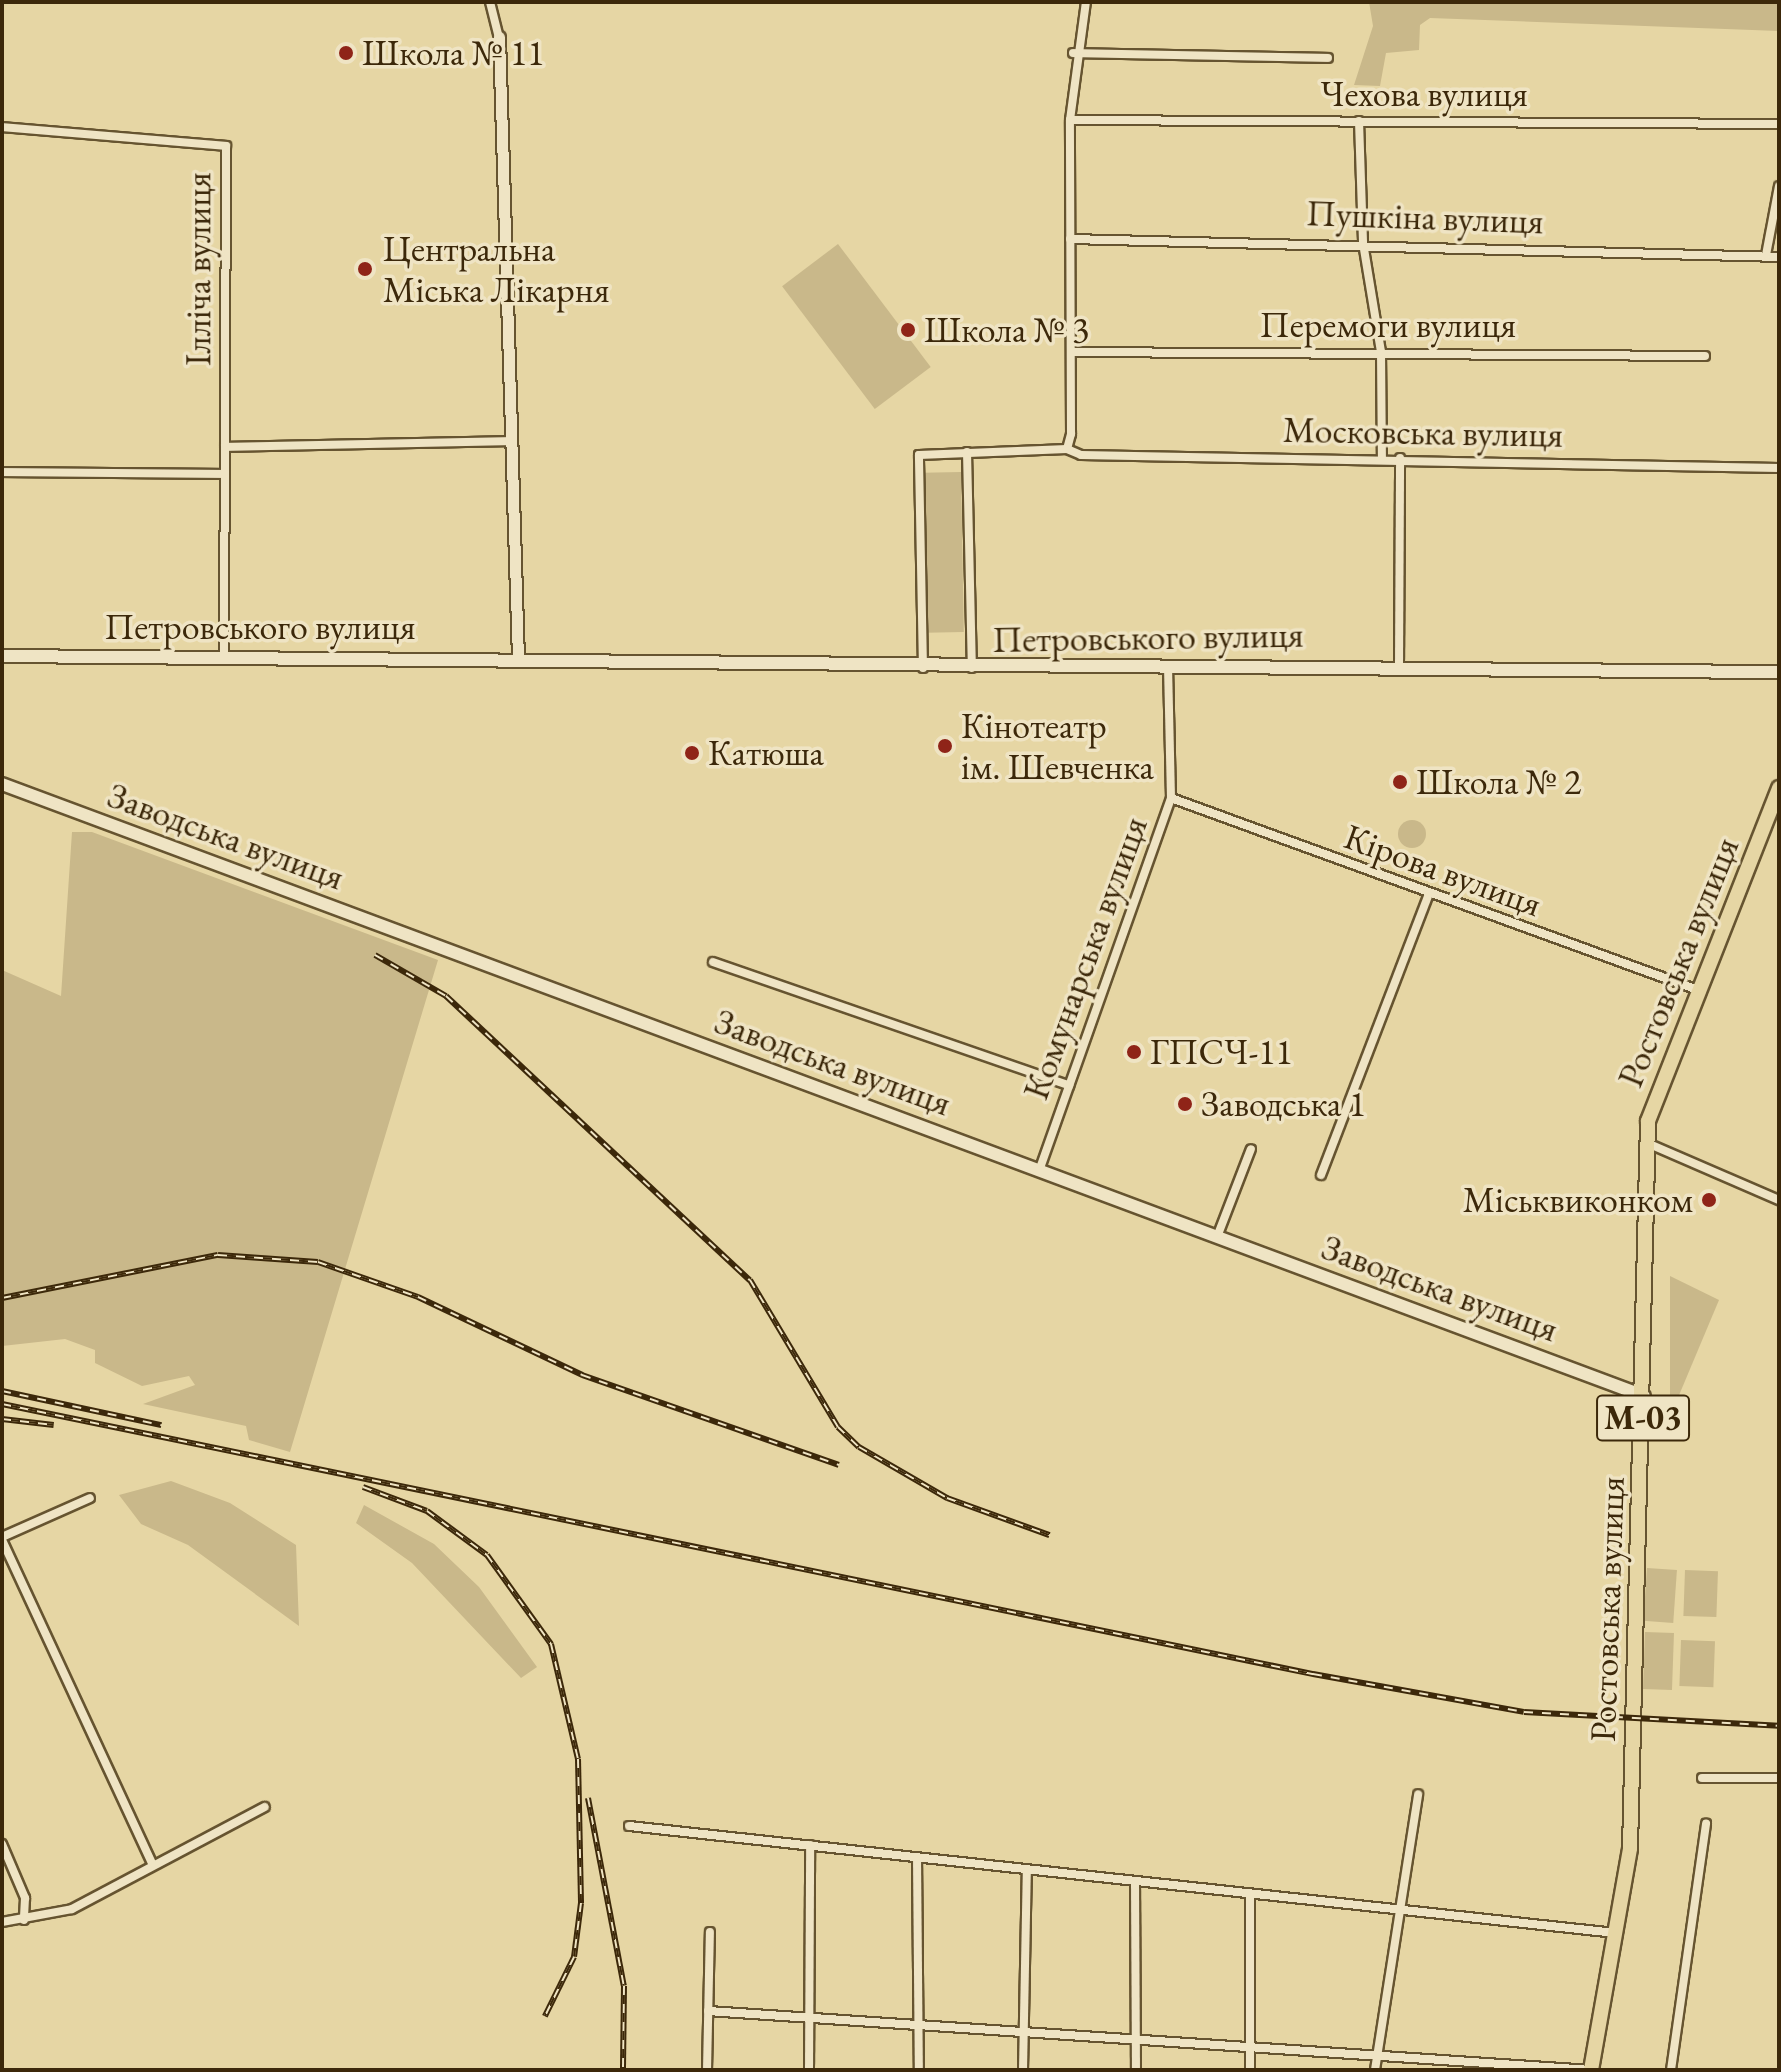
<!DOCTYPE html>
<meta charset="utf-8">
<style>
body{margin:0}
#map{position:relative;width:1781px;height:2072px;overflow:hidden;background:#e6d6a4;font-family:"EB Garamond",serif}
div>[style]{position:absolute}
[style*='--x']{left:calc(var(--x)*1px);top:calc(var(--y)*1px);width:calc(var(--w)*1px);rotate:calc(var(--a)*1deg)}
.green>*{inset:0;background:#c9b88a;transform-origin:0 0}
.round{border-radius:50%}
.roads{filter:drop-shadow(2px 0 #665430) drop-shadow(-2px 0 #665430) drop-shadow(0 2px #665430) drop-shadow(0 -2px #665430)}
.minor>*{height:8px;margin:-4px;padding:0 4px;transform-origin:4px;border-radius:4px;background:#efe4c4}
.tertiary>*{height:11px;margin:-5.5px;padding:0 5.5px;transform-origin:5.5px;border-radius:5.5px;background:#efe4c4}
.secondary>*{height:12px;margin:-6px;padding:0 6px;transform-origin:6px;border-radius:6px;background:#efe4c4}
.trunk>*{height:14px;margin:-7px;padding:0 7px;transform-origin:7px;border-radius:7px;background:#e6d6a4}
.rail>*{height:6px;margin-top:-3px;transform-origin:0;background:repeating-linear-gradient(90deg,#efe4c4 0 9px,#3c280a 0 18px);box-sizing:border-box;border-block:2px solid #3c280a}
.dots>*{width:22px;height:22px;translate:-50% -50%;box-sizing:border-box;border:4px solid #efe4c4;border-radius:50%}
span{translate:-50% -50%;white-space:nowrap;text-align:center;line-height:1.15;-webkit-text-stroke:7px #efe4c4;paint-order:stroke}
.shield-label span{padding:2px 6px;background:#efe4c4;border:2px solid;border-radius:6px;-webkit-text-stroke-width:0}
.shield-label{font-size:34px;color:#3c280a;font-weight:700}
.poi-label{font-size:36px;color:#3c280a}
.left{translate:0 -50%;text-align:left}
.right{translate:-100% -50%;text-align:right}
.street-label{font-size:36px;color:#3c280a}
.frame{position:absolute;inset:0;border:4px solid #3c280a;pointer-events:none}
</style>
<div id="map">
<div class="green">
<i style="clip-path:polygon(1369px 2px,1779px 2px,1779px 31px,1430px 18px,1420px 25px,1419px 50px,1386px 53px,1380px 86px,1354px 85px,1373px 26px)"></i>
<i style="left:838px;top:244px;width:154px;height:70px;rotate:53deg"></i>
<i style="left:961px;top:472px;width:160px;height:38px;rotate:89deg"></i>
<i class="round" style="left:1398px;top:820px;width:28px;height:28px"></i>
<i style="clip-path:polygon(72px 832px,92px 832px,438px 960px,290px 1452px,249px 1440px,246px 1426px,143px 1404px,195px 1385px,189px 1376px,142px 1386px,95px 1363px,95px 1350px,65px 1339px,2px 1346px,2px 970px,61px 996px)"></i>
<i style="clip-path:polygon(1670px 1276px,1719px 1300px,1677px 1400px,1670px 1398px)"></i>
<i style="clip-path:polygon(171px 1481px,230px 1503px,296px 1545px,299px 1626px,188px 1545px,141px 1524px,119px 1495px)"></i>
<i style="clip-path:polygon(364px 1505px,434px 1544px,479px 1587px,537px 1667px,521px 1678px,412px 1563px,356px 1523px)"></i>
<i style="left:1647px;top:1568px;width:30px;height:53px;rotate:4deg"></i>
<i style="left:1685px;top:1570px;width:33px;height:46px;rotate:2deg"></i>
<i style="left:1645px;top:1632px;width:29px;height:57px;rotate:2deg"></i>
<i style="left:1681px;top:1640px;width:34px;height:46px;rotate:2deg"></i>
</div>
<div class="roads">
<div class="minor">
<i style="--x:490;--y:2;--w:36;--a:76"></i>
<i style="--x:1073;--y:53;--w:255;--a:1.1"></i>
<i style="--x:1070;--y:120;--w:709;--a:0.32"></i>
<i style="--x:1359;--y:121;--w:122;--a:88.1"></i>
<i style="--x:1363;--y:243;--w:110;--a:80.6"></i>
<i style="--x:1381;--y:352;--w:106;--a:89.5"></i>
<i style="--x:2;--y:127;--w:225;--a:4.8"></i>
<i style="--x:226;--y:146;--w:510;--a:90.22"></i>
<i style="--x:1070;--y:239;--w:709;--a:1.45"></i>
<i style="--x:1766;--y:255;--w:70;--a:-79.3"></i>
<i style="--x:1071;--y:352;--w:634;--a:0.36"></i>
<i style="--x:225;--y:447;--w:286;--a:-1.2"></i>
<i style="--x:1067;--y:449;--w:15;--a:23"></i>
<i style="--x:1081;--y:455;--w:698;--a:1.07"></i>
<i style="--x:967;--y:452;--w:216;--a:88.7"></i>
<i style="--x:2;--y:472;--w:223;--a:0.5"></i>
<i style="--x:1399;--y:665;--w:207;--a:-89.7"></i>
<i style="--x:923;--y:668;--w:213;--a:-91.1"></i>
<i style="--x:919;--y:455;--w:148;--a:-2.3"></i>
<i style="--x:1067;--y:449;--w:16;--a:-75"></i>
<i style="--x:1071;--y:434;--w:314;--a:-90.2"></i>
<i style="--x:1070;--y:120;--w:119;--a:-82.3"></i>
<i style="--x:1171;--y:798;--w:561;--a:20.02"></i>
<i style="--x:713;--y:962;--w:377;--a:19.1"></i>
<i style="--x:1647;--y:1143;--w:144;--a:23.4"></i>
<i style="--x:1039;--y:1171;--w:396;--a:-70.5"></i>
<i style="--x:1171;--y:798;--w:133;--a:-91.3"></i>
<i style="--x:1321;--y:1175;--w:299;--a:-69"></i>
<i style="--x:1217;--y:1237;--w:94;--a:-68.9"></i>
<i style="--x:2;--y:1537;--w:96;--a:-23.9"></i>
<i style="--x:2;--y:1540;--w:358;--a:65.1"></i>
<i style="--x:1702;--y:1778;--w:77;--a:0"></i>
<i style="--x:629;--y:1826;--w:993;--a:6.19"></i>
<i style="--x:2;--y:1844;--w:59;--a:66.9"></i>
<i style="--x:25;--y:1898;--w:22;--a:93"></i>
<i style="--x:917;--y:1857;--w:213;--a:89.5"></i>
<i style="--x:1135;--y:1882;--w:188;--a:89.7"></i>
<i style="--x:2;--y:1922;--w:71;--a:-10.5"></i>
<i style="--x:72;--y:1909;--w:218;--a:-27.9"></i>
<i style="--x:708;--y:2011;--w:885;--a:3.82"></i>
<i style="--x:707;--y:2070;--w:138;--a:-88.8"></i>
<i style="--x:809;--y:2070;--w:225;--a:-89.7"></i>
<i style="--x:1023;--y:2070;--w:201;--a:-88.9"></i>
<i style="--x:1250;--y:2070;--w:176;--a:-90"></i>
<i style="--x:1375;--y:2070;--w:279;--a:-81.1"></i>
<i style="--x:1671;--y:2070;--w:249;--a:-81.9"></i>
</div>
<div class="tertiary">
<i style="--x:499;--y:37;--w:622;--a:88.25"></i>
</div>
<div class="secondary">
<i style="--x:2;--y:656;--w:1777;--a:0.52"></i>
<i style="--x:2;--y:784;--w:1752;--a:20.44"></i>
</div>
<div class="trunk">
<i style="--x:1591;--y:2070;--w:225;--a:-80"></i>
<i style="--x:1630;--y:1848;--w:727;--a:-88.58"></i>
<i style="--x:1648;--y:1121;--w:358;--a:-68.5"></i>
</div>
</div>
<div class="rail">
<i style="--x:375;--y:955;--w:82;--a:30"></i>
<i style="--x:446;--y:996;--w:416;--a:43.1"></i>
<i style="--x:750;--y:1280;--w:171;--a:59.1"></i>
<i style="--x:838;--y:1427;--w:29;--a:44"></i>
<i style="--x:859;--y:1447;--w:102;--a:30.1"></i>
<i style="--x:947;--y:1498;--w:109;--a:19.9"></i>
<i style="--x:2;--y:1298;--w:220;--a:-11.3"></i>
<i style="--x:218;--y:1255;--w:100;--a:4"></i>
<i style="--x:318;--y:1262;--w:106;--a:19.3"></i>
<i style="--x:418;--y:1297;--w:182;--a:25.4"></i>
<i style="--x:582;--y:1375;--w:272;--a:19.3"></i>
<i style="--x:2;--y:1391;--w:163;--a:12.1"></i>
<i style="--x:2;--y:1404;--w:1339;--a:11.64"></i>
<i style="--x:1313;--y:1674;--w:214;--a:10.2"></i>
<i style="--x:1524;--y:1712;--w:255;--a:3.1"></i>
<i style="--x:2;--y:1419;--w:52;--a:6.6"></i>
<i style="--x:363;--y:1487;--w:68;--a:20.6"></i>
<i style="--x:427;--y:1511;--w:74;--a:36.3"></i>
<i style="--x:487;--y:1555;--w:110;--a:54.3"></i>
<i style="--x:551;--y:1644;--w:118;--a:76.8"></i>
<i style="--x:578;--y:1759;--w:144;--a:88.8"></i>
<i style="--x:581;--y:1903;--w:54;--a:97.4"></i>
<i style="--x:574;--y:1957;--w:66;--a:116.2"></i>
<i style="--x:588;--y:1798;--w:191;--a:79.2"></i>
<i style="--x:624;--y:1986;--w:84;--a:90.7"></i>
</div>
<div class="dots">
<i style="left:346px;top:53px;background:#8f2418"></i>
<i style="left:365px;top:269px;background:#8f2418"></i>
<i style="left:908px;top:330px;background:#8f2418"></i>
<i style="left:945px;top:746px;background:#8f2418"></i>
<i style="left:692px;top:753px;background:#8f2418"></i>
<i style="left:1400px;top:782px;background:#8f2418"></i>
<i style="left:1134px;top:1052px;background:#8f2418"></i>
<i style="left:1185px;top:1104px;background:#8f2418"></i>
<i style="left:1709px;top:1200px;background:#8f2418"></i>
</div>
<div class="shield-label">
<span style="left:1643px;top:1418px">М-03</span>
</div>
<div class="poi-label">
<span class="left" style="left:362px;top:53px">Школа № 11</span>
<span class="left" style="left:383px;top:269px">Центральна<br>Міська Лікарня</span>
<span class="left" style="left:924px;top:330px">Школа № 3</span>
<span class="left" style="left:961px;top:746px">Кінотеатр<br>ім. Шевченка</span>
<span class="left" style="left:708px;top:753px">Катюша</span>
<span class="left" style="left:1416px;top:782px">Школа № 2</span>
<span class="left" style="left:1150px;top:1052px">ГПСЧ-11</span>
<span class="left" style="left:1201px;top:1104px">Заводська 1</span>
<span class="right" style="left:1693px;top:1200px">Міськвиконком</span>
</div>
<div class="street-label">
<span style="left:1424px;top:94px">Чехова вулиця</span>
<span style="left:1425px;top:217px;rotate:2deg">Пушкіна вулиця</span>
<span style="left:198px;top:269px;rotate:-90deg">Ілліча вулиця</span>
<span style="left:1388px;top:325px">Перемоги вулиця</span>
<span style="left:1423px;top:432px;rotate:1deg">Московська вулиця</span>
<span style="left:260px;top:627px">Петровського вулиця</span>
<span style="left:1148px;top:637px;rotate:-1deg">Петровського вулиця</span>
<span style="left:226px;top:836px;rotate:20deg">Заводська вулиця</span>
<span style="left:1443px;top:870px;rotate:20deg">Кірова вулиця</span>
<span style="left:1085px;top:958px;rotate:-70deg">Комунарська вулиця</span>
<span style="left:1678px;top:962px;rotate:-68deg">Ростовська вулиця</span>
<span style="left:833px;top:1062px;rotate:20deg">Заводська вулиця</span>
<span style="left:1440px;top:1288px;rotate:20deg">Заводська вулиця</span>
<span style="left:1607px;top:1609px;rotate:-88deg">Ростовська вулиця</span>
</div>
<div class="frame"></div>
</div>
